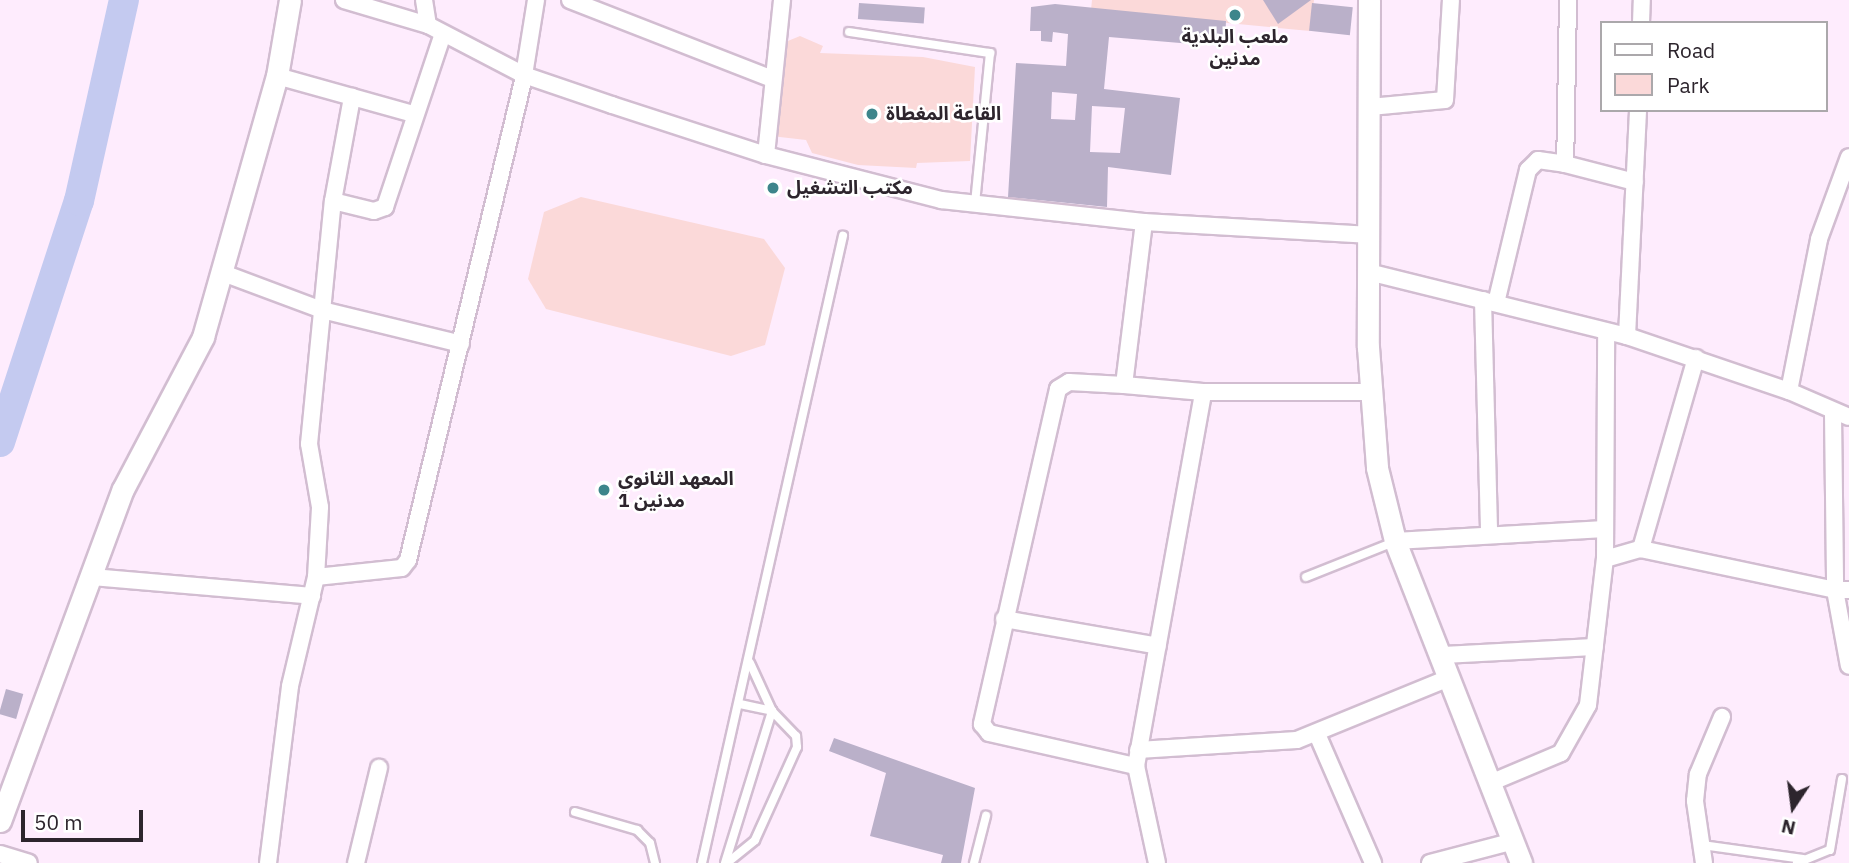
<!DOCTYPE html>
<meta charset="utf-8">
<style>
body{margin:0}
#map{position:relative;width:1849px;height:863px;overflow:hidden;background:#feecfd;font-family:"IBM Plex Sans","Noto Sans Arabic",sans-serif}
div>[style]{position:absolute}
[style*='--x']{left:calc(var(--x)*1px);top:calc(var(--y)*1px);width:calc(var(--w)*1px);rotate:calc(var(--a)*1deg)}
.green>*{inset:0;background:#fbd9d9}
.river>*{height:30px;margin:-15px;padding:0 15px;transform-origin:15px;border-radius:15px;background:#c4caf0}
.building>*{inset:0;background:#bab0c9;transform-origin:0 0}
.roads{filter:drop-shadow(2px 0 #d2bdd1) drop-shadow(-2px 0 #d2bdd1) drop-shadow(0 2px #d2bdd1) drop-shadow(0 -2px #d2bdd1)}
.lane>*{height:8px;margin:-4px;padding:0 4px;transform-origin:4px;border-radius:4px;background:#fff}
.street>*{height:16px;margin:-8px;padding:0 8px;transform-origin:8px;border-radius:8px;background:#fff}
.secondary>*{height:21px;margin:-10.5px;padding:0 10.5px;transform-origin:10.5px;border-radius:10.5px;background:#fff}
.dots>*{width:19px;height:19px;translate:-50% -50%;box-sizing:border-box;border:4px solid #fff;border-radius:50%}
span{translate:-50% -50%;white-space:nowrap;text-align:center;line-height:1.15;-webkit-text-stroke:5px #fff;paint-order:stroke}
.poi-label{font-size:19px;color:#2d252d;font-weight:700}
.left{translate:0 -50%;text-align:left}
.legend{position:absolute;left:1600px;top:21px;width:228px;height:91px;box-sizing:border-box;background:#fff;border:2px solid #aba8ab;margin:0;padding:9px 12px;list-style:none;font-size:21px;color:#2d252d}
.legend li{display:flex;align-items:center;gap:14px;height:35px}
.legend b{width:35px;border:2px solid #aba8ab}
.north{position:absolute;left:1758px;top:772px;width:70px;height:70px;-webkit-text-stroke:5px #fff;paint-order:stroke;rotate:193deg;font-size:19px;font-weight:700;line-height:28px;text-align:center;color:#2d252d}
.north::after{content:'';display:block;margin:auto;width:24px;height:32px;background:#2d252d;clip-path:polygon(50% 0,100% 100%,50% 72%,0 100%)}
.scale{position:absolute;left:21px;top:810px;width:122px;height:32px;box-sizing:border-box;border:4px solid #2d252d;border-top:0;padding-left:9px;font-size:21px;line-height:24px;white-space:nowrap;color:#2d252d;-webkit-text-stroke:5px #fff;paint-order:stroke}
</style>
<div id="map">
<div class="green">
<i style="clip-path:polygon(1092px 0,1314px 0,1310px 31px,1091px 10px)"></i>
<i style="clip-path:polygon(800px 36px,823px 46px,820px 53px,923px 57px,975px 67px,970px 161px,917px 163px,916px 168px,858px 165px,812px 153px,806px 140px,771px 136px,783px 43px)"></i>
<i style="clip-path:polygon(581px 197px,764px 239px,785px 268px,765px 345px,731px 356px,546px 309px,528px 279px,544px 212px)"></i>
</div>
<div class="river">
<i style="--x:0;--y:442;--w:254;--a:-71.9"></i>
<i style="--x:79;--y:201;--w:206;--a:-77.4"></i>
</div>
<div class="building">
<i style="clip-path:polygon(1263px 0,1311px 0,1278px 24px)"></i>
<i style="left:859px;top:3px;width:66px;height:16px;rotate:4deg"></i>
<i style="left:1312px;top:3px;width:41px;height:28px;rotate:6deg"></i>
<i style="clip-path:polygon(evenodd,1055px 4px,1226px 21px,1225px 41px,1205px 39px,1204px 45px,1109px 37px,1104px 89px,1180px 98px,1171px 175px,1108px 167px,1107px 207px,1008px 197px,1016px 63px,1066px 66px,1068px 34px,1053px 32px,1052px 42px,1041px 41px,1041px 31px,1030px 31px,1031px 7px,1055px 4px,1052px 92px,1077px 94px,1075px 120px,1051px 119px,1052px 92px,1055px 4px,1092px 106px,1125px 108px,1120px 153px,1090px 152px,1092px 106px)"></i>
<i style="left:6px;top:689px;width:18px;height:26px;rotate:16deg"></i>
<i style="clip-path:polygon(834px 738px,975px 788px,961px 863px,941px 863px,943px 855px,870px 836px,886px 773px,829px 751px)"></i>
</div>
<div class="roads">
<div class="lane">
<i style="--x:849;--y:32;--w:143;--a:8.5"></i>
<i style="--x:990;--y:53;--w:152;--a:95.7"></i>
<i style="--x:1306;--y:577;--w:95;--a:-21.7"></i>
<i style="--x:740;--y:704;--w:33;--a:12"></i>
<i style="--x:575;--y:812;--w:65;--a:16.2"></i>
<i style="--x:637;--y:830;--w:18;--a:45"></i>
<i style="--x:650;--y:843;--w:21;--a:76"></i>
<i style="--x:1702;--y:845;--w:102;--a:7.9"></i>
<i style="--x:702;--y:863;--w:643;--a:-77.33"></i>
<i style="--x:725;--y:863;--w:159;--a:-72.8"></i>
<i style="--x:727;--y:863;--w:36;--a:-39"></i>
<i style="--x:755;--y:840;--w:102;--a:-65.7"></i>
<i style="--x:797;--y:747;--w:11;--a:-95"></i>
<i style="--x:796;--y:736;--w:35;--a:-134"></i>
<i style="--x:772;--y:711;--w:53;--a:-114.6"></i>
<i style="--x:974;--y:863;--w:49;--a:-75.7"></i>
<i style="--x:1797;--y:863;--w:35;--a:-22"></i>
<i style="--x:1830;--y:850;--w:72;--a:-80.4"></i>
</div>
<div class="street">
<i style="--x:344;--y:0;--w:88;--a:16.6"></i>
<i style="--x:428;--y:25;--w:108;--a:27.5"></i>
<i style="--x:524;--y:75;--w:93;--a:18.8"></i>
<i style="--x:612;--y:105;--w:162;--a:18"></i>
<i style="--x:766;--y:155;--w:181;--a:14.4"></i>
<i style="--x:941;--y:200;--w:204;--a:6.2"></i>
<i style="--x:1144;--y:222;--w:223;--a:3.3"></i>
<i style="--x:424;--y:0;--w:25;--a:81"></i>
<i style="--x:570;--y:0;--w:218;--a:21.3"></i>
<i style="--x:1568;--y:0;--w:164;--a:91"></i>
<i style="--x:1565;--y:164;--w:72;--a:14.4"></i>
<i style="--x:1641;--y:23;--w:23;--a:-88"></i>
<i style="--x:277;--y:76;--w:141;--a:15.6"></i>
<i style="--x:1370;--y:107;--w:75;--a:-5.3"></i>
<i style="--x:1445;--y:100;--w:100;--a:-86.6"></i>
<i style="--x:766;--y:155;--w:156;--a:-84.1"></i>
<i style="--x:333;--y:201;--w:42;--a:13.7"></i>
<i style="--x:374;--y:211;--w:12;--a:-20"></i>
<i style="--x:385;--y:207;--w:182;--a:-71.5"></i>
<i style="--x:1144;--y:222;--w:164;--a:97"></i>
<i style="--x:1124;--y:385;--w:79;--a:5.1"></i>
<i style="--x:1368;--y:272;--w:267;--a:13.9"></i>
<i style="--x:1627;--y:336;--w:171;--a:18.8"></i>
<i style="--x:1789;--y:391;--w:155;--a:-78.8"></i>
<i style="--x:1819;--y:239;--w:87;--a:-69.9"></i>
<i style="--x:223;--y:273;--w:106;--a:20.5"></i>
<i style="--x:322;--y:310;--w:143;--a:13.7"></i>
<i style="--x:1483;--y:300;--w:235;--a:88.5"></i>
<i style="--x:1496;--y:303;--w:137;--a:-76.5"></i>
<i style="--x:1528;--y:170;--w:14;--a:-45"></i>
<i style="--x:1538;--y:160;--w:27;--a:8"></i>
<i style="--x:1627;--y:336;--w:226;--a:-87.2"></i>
<i style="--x:1696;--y:358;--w:199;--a:106.1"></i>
<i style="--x:1641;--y:549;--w:198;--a:11.9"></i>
<i style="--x:1835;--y:590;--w:77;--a:79.6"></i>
<i style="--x:1124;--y:385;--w:55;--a:-176.9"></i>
<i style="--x:1069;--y:382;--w:13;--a:148"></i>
<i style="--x:1058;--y:389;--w:344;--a:102.8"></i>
<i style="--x:982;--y:724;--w:11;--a:52"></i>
<i style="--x:989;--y:733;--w:151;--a:12.7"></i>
<i style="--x:1789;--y:391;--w:65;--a:23.4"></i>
<i style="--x:1833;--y:414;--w:176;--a:89.3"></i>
<i style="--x:1835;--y:590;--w:14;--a:0"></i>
<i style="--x:1395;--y:541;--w:210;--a:-3.3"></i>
<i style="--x:1605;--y:559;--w:37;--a:-16"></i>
<i style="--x:92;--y:577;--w:221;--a:4.9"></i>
<i style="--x:316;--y:577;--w:86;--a:-6"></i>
<i style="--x:402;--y:568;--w:10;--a:-53"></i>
<i style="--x:408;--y:560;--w:499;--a:-76.5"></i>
<i style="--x:524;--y:75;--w:76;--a:-80.9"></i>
<i style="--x:1004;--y:619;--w:156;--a:9.9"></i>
<i style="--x:1442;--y:655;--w:153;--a:-3"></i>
<i style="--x:1317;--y:734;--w:141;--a:66.5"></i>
<i style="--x:1138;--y:750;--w:159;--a:-3.6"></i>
<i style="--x:1297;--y:740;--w:166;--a:-22.2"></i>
<i style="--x:1490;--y:783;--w:77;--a:-22.9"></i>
<i style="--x:1561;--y:753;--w:55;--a:-60.6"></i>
<i style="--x:1588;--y:705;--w:147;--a:-83.4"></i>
<i style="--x:1605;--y:559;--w:227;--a:-89.7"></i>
<i style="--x:0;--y:854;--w:30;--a:17"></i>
<i style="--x:268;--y:863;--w:178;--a:-82.9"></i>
<i style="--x:290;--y:686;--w:112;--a:-76.6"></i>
<i style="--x:316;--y:577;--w:70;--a:-86.7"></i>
<i style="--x:320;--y:507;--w:64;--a:-99.9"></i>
<i style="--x:309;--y:444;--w:244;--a:-84.4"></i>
<i style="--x:333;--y:201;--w:106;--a:-79.6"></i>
<i style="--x:356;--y:863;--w:98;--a:-76.4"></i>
<i style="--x:1157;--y:863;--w:99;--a:-102.2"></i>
<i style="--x:1136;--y:766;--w:380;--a:-79.8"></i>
<i style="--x:1203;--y:392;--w:170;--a:0"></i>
<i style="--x:1430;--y:863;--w:87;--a:-14.7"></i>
<i style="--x:1704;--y:863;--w:63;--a:-98.3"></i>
<i style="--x:1695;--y:801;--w:27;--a:-84"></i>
<i style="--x:1698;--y:774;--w:62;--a:-67.2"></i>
</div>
<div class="secondary">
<i style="--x:1369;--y:0;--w:347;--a:90.2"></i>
<i style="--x:1368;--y:347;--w:121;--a:85.7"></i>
<i style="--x:1377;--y:468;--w:75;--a:76.1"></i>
<i style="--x:1395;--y:541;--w:346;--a:68.6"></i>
<i style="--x:0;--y:821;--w:354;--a:-69.7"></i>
<i style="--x:123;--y:489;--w:172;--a:-62.2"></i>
<i style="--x:203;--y:337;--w:271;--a:-74.2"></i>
<i style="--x:277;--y:76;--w:77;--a:-80.3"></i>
</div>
</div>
<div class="dots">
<i style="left:1235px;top:15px;background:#3d858b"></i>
<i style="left:872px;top:114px;background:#3d858b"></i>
<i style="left:773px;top:188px;background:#3d858b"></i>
<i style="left:604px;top:490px;background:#3d858b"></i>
</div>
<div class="poi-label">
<span style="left:1235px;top:48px">ملعب البلدية<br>مدنين</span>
<span class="left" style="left:886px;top:114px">القاعة المغطاة</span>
<span class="left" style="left:787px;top:188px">مكتب التشغيل</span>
<span class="left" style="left:618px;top:490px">المعهد الثانوي<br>مدنين 1</span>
</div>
<ul class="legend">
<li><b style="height:9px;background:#fff"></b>Road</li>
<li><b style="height:19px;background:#fbd9d9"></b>Park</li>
</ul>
<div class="north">N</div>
<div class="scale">50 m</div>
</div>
